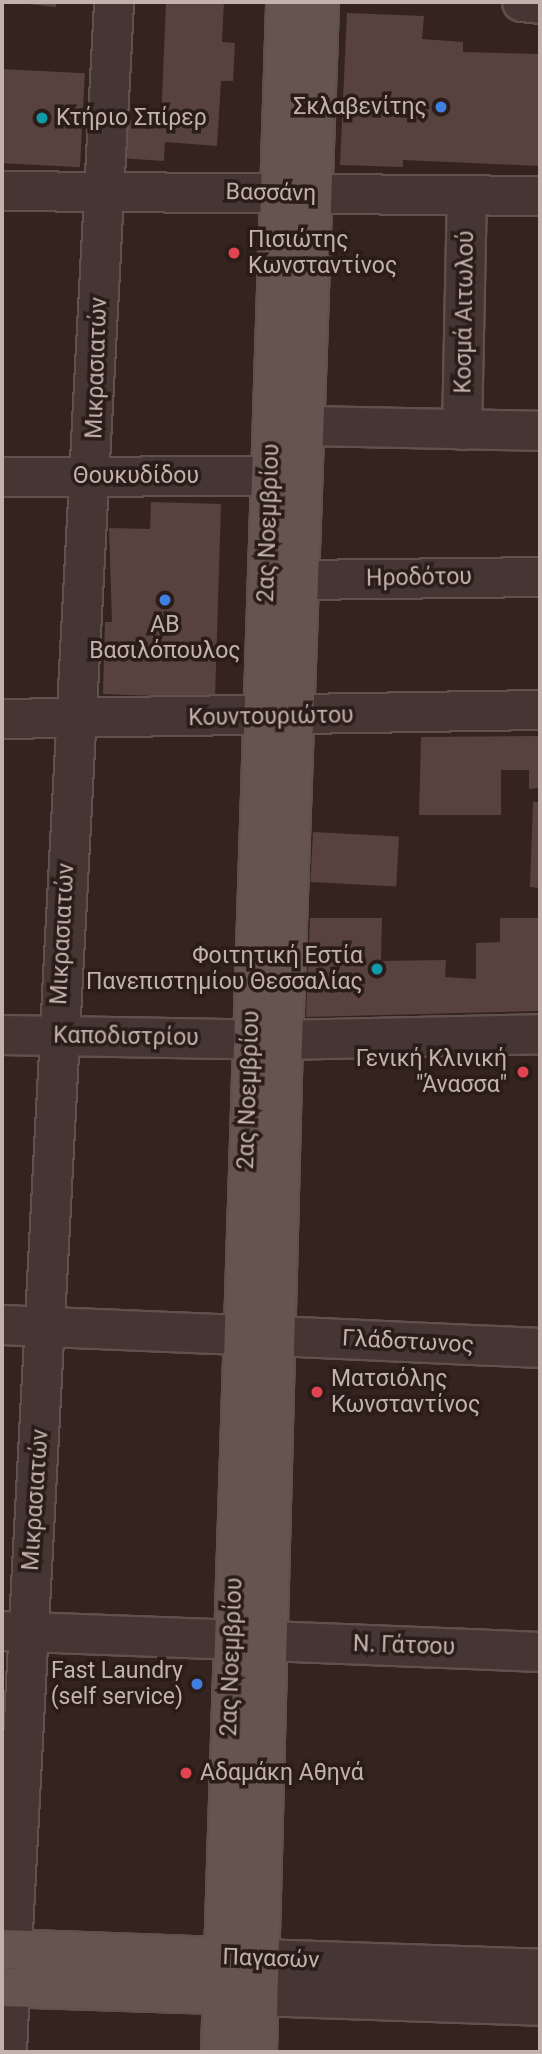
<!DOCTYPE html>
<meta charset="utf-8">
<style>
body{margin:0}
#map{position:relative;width:542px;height:2054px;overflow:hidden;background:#35231f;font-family:Roboto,sans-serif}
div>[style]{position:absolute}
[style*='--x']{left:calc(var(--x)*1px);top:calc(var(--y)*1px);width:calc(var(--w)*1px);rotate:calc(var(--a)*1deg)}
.building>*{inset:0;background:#58423d;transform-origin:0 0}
.roads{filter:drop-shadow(2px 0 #61514d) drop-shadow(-2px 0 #61514d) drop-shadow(0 2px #61514d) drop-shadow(0 -2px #61514d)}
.minor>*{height:38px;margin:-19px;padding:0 19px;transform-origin:19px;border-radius:19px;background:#463633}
.major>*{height:38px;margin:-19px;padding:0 19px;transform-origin:19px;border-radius:19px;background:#665450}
.dots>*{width:19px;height:19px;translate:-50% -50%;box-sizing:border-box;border:4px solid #2a1c18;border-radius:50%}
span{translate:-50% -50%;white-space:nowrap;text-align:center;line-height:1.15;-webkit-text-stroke:7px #2a1c18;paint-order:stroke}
.poi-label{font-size:23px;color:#c3b1ac}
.right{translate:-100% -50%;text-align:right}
.left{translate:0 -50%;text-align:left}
.street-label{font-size:23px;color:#c3b1ac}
.frame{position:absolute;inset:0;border:4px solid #c3b1ac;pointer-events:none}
</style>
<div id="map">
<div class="building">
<i style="clip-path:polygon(10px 2px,56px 2px,56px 7px)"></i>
<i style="clip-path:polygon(166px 2px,224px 2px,222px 42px,235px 43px,233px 81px,221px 81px,217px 146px,165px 142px,164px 161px,120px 158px,123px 120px,161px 123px)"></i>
<i style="clip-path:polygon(347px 13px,424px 16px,422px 39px,463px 42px,463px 52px,540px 54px,540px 166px,403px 160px,403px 167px,340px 165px)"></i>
<i style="left:2px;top:69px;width:83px;height:94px;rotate:3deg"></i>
<i style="clip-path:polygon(151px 502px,221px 504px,215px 698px,103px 694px,105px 622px,112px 622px,109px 528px,150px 529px)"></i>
<i style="clip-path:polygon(539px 736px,540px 788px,529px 789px,529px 770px,501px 770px,501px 815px,419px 815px,421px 737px)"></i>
<i style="clip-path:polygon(533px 802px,540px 802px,540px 888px,530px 887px)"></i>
<i style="left:313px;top:832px;width:86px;height:50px;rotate:3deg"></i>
<i style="clip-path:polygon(310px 918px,382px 918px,381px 961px,446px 960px,445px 977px,476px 979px,476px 943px,500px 942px,500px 918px,540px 918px,540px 1011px,306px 1017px)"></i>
</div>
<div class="roads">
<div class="minor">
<i style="--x:522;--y:2;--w:18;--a:6"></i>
<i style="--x:2;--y:191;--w:538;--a:0.53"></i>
<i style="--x:305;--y:426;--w:235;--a:1.2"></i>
<i style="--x:462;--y:430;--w:235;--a:-88.8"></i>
<i style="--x:2;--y:477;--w:269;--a:-0.2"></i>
<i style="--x:299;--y:580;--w:241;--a:-0.7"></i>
<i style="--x:2;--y:719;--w:538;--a:-0.96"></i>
<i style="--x:2;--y:1035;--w:281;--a:1"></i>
<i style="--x:283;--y:1040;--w:257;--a:-1.3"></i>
<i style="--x:2;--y:1325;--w:239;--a:2.4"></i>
<i style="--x:276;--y:1336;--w:264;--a:2.6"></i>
<i style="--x:2;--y:1631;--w:230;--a:2.2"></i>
<i style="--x:268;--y:1641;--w:272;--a:2.3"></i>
<i style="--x:12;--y:1950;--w:1951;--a:-87"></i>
<i style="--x:260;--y:1959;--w:280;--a:2"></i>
<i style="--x:259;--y:1996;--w:281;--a:2"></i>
<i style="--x:7;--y:2052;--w:65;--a:-87.4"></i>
</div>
<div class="major">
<i style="--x:2;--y:1949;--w:246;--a:2.1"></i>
<i style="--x:2;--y:1987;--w:244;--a:1.9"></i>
<i style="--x:221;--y:2052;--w:2051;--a:-88.18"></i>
<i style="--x:257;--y:2052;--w:1012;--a:-88.53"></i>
<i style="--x:283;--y:1040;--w:1039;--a:-88.01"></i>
</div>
</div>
<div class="dots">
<i style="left:441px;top:107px;background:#3f7fe0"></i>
<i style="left:42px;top:118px;background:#0f9aa8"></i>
<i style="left:234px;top:253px;background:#e0444e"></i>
<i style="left:165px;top:600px;background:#3f7fe0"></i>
<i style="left:377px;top:969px;background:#0f9aa8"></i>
<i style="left:523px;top:1072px;background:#e0444e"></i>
<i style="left:317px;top:1392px;background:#e0444e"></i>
<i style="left:197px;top:1684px;background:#3f7fe0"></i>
<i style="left:186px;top:1773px;background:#e0444e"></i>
</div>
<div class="poi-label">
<span class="right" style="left:427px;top:107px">Σκλαβενίτης</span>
<span class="left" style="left:56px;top:118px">Κτήριο Σπίρερ</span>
<span class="left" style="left:248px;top:253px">Πισιώτης<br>Κωνσταντίνος</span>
<span style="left:165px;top:638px">ΑΒ<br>Βασιλόπουλος</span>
<span class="right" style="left:363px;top:969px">Φοιτητική Εστία<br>Πανεπιστημίου Θεσσαλίας</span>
<span class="right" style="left:507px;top:1072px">Γενική Κλινική<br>"Άνασσα"</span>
<span class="left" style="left:331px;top:1392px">Ματσιόλης<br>Κωνσταντίνος</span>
<span class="right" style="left:183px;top:1684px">Fast Laundry<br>(self service)</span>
<span class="left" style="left:200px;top:1773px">Αδαμάκη Αθηνά</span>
</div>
<div class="street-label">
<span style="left:271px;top:193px;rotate:1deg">Βασσάνη</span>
<span style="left:465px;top:312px;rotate:-89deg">Κοσμά Αιτωλού</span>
<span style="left:97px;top:368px;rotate:-88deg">Μικρασιατών</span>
<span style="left:136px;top:476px">Θουκυδίδου</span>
<span style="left:269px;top:523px;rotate:-88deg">2ας Νοεμβρίου</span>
<span style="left:419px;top:578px;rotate:-1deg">Ηροδότου</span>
<span style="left:271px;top:717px;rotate:-1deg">Κουντουριώτου</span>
<span style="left:63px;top:934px;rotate:-87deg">Μικρασιατών</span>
<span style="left:126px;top:1037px;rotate:1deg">Καποδιστρίου</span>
<span style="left:249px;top:1090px;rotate:-88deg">2ας Νοεμβρίου</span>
<span style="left:408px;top:1342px;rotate:3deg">Γλάδστωνος</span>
<span style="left:36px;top:1500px;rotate:-86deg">Μικρασιατών</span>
<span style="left:404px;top:1646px;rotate:2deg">Ν. Γάτσου</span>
<span style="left:232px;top:1657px;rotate:-88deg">2ας Νοεμβρίου</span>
<span style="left:271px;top:1959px;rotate:2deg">Παγασών</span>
</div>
<div class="frame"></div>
</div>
